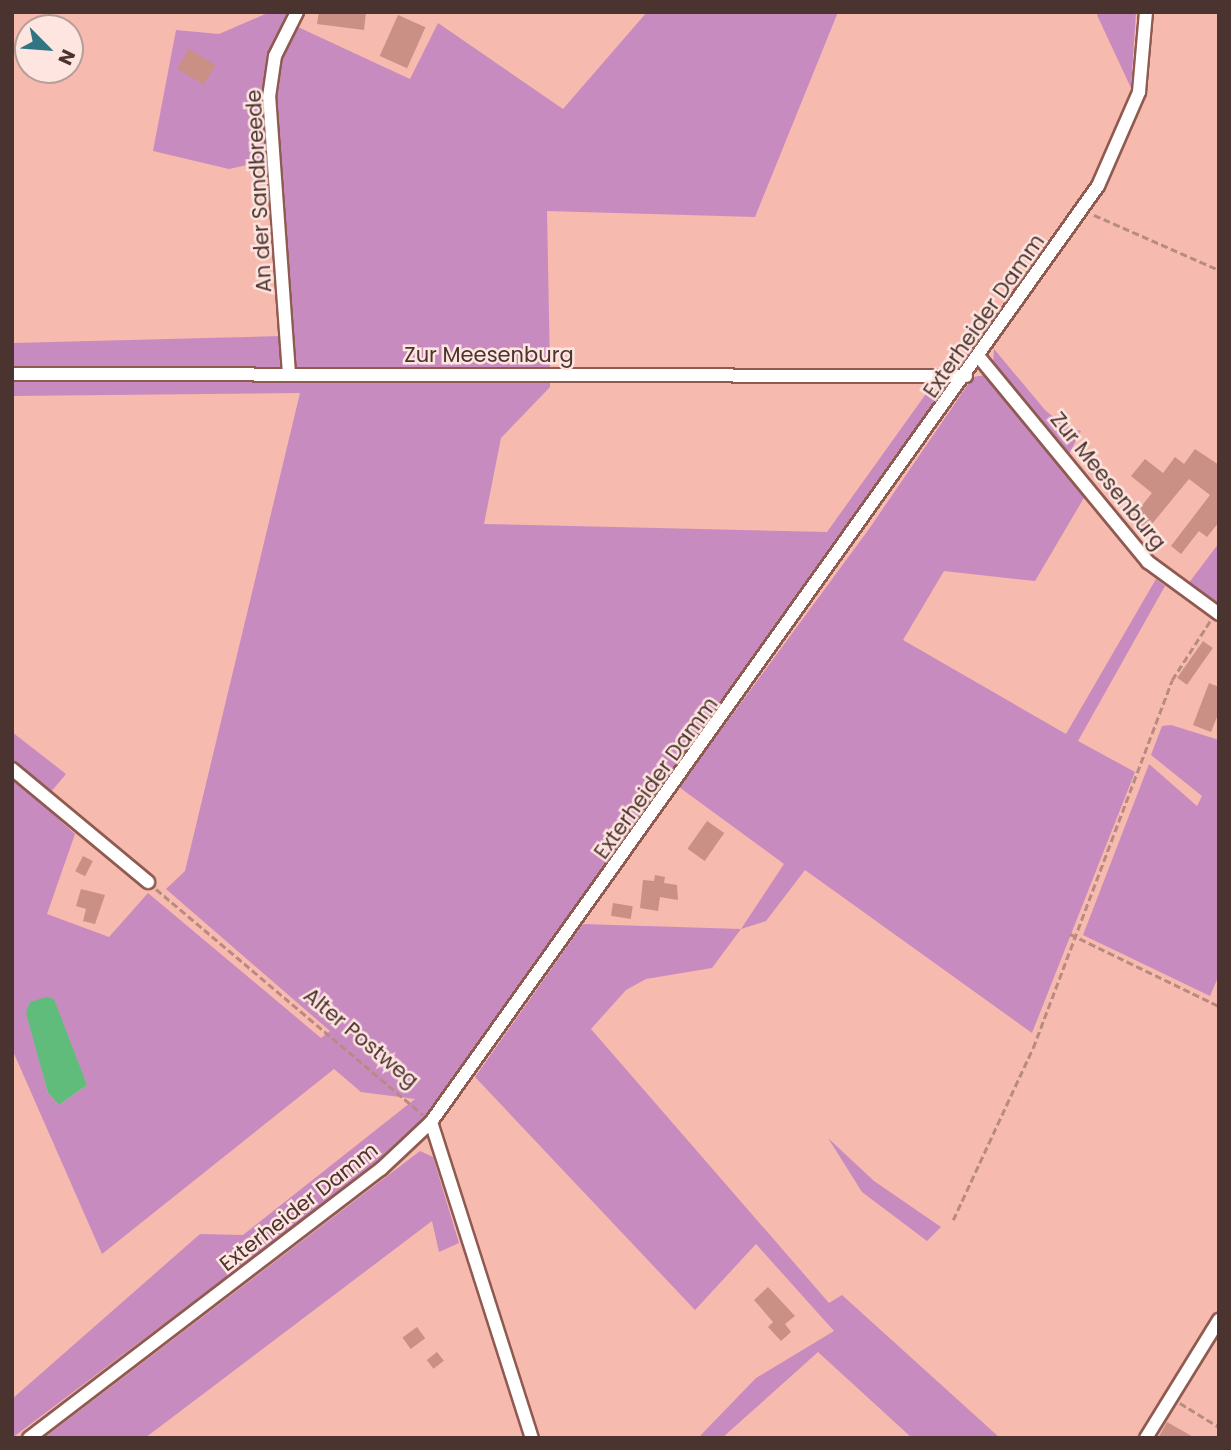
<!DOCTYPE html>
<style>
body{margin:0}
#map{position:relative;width:1231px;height:1450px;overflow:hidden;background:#f6baae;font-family:Poppins,sans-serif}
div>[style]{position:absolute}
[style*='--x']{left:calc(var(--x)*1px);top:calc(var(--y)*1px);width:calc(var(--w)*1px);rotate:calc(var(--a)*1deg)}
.green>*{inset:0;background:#c88bc0}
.water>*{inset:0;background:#60bc7b}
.building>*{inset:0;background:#ca9085;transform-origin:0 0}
.path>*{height:2.5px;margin-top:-1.25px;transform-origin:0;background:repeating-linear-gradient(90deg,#b98a81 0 7px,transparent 0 10.5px)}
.roads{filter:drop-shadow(2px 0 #8f5a50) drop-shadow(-2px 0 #8f5a50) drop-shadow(0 2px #8f5a50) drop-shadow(0 -2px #8f5a50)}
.street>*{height:12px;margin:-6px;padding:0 6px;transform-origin:6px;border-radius:6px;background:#fff}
span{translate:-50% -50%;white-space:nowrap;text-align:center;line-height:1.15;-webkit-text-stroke:5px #fee5e0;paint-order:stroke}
.street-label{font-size:21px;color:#4b342f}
.frame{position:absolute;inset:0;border:14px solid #4b342f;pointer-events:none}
.north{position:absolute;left:14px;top:14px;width:70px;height:70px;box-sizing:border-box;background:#fee5e0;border:2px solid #b69e99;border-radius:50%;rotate:115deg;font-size:19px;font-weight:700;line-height:28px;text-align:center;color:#4b342f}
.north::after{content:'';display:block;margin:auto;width:24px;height:32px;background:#2f7582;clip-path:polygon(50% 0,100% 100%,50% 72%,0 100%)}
</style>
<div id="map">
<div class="green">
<i style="clip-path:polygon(270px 12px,303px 12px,298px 27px,410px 79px,438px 23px,563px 109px,647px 12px,838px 12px,755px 217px,547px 211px,550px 368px,296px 367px,278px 158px,229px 169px,153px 151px,176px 30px,219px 34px)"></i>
<i style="clip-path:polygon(1099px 12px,1136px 12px,1131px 88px,1097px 15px)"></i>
<i style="clip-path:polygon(280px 336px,281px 368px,12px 368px,12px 343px)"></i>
<i style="clip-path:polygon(994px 349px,1045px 410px,1063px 425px,1081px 431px,1068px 456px,993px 365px)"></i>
<i style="clip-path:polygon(986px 375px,1085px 496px,1035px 581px,944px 571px,903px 640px,1066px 734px,1156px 579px,1165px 586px,1078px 741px,1135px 772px,1032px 1033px,805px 870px,766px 921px,741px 929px,712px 968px,646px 979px,626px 990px,591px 1029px,829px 1303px,842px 1295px,1000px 1438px,912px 1438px,818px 1352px,722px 1438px,698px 1438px,756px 1378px,834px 1331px,756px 1244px,695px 1310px,475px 1077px,583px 924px,741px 929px,784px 864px,679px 787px,869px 529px,973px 377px)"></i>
<i style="clip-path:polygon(evenodd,456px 380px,550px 382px,550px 387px,501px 438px,484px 524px,827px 532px,933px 384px,950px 385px,417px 1127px,375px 1165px,12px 1438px,12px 1399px,200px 1234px,243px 1235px,415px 1099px,361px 1092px,334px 1069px,102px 1254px,12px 1049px,12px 777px,75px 834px,47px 914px,109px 937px,148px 893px,321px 1038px,330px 1031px,166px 889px,185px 871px,300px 393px,12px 396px,12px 381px,456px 380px,27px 1013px,87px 1085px,59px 1105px,48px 1093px,27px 1013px)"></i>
<i style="clip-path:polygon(1219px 543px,1219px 609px,1185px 588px)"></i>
<i style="clip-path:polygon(1171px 725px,1219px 740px,1219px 975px,1210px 996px,1083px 935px,1149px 764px,1197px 806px,1202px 796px,1151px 755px,1162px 726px)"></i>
<i style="clip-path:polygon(12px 732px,66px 774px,50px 793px,12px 763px)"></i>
<i style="clip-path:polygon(828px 1138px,874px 1181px,941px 1227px,927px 1241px,862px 1192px)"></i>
<i style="clip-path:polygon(420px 1151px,433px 1157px,459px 1243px,439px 1252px,432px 1221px,145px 1438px,44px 1438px)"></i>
</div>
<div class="water">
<i style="clip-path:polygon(46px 997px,54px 999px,87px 1085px,59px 1105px,48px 1093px,26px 1013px,30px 1002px)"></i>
</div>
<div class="building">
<i style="clip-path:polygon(319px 12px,366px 12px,364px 30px,317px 24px)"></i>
<i style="left:398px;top:15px;width:30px;height:45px;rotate:24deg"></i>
<i style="left:189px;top:49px;width:31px;height:23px;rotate:31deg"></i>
<i style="clip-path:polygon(1195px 449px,1219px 465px,1219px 522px,1207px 537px,1199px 531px,1181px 554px,1171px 546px,1210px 495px,1189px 479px,1147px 530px,1132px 518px,1152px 493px,1131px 476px,1145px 459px,1163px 473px,1175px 457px,1184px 464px)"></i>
<i style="left:1203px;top:641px;width:12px;height:45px;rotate:35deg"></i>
<i style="clip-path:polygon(1209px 683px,1219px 687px,1219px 712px,1211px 732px,1193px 725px)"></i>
<i style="left:707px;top:821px;width:21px;height:34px;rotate:35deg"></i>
<i style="left:83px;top:856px;width:11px;height:17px;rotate:27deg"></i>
<i style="clip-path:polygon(655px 875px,665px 877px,664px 883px,677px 885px,678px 900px,660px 897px,658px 911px,640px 908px,643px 880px,654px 881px)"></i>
<i style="clip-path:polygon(81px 889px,105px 895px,95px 924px,83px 921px,86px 909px,76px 906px)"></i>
<i style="left:613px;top:903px;width:20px;height:13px;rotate:9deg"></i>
<i style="clip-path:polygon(768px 1287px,795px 1316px,785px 1324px,791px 1332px,781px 1341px,768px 1327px,773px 1322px,754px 1300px)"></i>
<i style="left:417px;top:1327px;width:14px;height:18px;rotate:54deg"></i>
<i style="left:437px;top:1352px;width:11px;height:13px;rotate:52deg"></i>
<i style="clip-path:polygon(1167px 1422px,1195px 1438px,1158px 1438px)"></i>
</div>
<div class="path">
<i style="--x:1094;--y:215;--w:137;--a:23.7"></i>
<i style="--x:156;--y:889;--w:350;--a:40.2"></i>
<i style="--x:1070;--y:934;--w:165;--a:25.8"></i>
<i style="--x:953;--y:1220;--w:190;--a:-65.1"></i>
<i style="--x:1033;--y:1048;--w:393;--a:-69.3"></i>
<i style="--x:1172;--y:680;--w:70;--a:-57.2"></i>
<i style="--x:1180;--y:1403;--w:46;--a:31.6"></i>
</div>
<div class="roads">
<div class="street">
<i style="--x:979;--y:357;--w:266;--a:50.5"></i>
<i style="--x:1148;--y:562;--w:88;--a:36.2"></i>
<i style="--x:12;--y:374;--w:954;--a:0.12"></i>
<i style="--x:289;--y:374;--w:278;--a:-94.1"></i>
<i style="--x:269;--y:97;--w:41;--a:-81.7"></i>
<i style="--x:275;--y:56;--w:49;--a:-63.4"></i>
<i style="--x:12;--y:769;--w:177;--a:39.7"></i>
<i style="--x:431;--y:1122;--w:332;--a:72.3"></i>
<i style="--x:29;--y:1438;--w:443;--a:-37.4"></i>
<i style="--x:381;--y:1169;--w:69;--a:-43.2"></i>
<i style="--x:431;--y:1122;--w:1149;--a:-54.53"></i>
<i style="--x:1098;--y:186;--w:103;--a:-66.4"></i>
<i style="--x:1139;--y:92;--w:80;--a:-85"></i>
<i style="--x:1146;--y:1438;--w:139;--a:-58.3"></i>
</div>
</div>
<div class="street-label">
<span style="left:259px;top:191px;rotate:-93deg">An der Sandbreede</span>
<span style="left:984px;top:316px;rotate:-55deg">Exterheider Damm</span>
<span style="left:489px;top:355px">Zur Meesenburg</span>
<span style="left:1108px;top:481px;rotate:51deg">Zur Meesenburg</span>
<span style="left:656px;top:778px;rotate:-54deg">Exterheider Damm</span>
<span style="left:361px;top:1038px;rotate:40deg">Alter Postweg</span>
<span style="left:299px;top:1207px;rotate:-38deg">Exterheider Damm</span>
</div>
<div class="frame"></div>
<div class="north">N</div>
</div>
